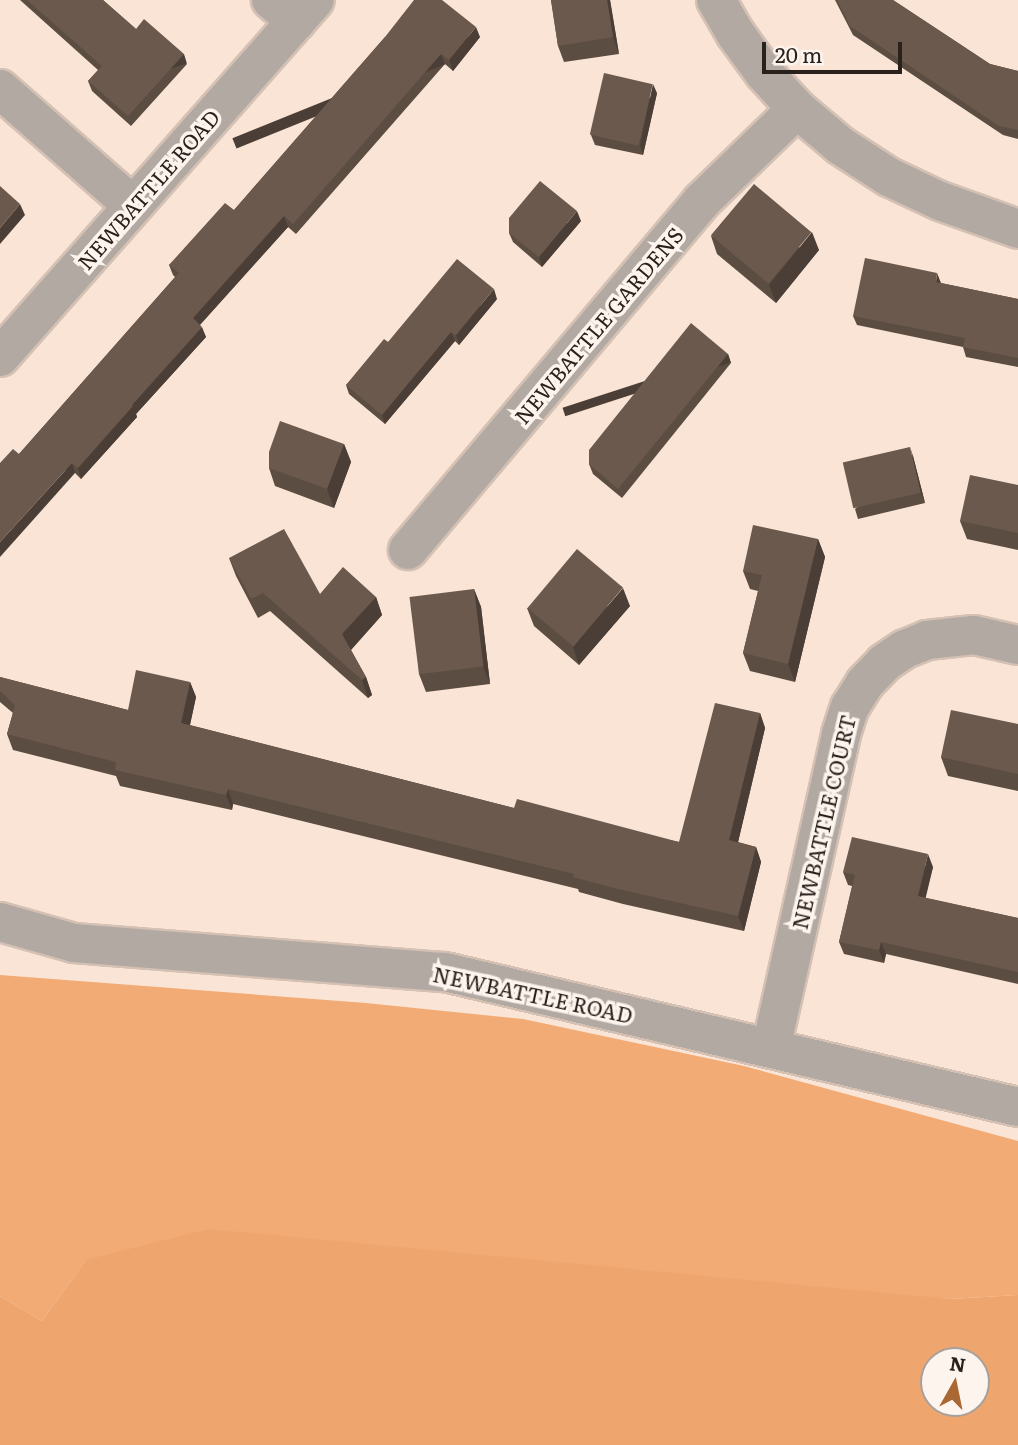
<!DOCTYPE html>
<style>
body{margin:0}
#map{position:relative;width:1018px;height:1445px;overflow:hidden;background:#f9e4d5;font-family:Literata,serif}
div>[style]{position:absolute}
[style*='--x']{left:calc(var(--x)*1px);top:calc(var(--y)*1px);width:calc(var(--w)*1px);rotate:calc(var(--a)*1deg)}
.green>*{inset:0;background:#f2ab75}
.forest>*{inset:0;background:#eea56e}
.roads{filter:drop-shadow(2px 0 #d4c1b4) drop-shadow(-2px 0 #d4c1b4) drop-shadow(0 2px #d4c1b4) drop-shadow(0 -2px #d4c1b4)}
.minor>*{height:38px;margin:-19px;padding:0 19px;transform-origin:19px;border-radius:19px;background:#b2a9a3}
.wall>*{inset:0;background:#5c4d42}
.shaded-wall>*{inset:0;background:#4b3e36;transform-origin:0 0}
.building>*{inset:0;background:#6b594d;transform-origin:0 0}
span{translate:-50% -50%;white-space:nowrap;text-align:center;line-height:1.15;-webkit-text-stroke:7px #fdf4ee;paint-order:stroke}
.street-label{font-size:21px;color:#29211c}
.north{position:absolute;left:920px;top:1347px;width:70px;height:70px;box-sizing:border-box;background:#fdf4ee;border:2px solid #a8a09a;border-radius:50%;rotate:9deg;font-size:19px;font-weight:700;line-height:28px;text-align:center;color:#29211c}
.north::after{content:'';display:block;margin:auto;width:24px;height:32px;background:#a96833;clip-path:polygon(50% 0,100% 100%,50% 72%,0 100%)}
.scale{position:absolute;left:762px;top:42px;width:140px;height:32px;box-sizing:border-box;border:4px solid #29211c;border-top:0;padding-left:9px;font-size:21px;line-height:24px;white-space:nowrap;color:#29211c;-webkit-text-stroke:5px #fdf4ee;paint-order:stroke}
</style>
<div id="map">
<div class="green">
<i style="clip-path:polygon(0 975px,366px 1003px,523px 1019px,744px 1066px,1018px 1141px,1018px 1295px,950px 1299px,86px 1260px,42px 1321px,0 1296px)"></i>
</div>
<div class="forest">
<i style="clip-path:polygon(evenodd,209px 1229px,950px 1299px,1018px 1295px,1018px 1445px,0 1445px,0 1296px,42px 1321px,86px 1260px,209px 1229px,934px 1361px,976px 1361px,976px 1403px,934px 1403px,934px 1361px)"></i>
</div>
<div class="roads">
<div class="minor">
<i style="--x:271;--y:0;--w:33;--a:40"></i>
<i style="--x:716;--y:0;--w:38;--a:60"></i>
<i style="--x:735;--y:33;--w:49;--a:54.1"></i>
<i style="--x:764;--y:73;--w:49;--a:47.5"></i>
<i style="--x:797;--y:109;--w:57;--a:40.1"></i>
<i style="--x:841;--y:146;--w:57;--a:32.9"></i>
<i style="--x:889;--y:177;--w:56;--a:25.2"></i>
<i style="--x:940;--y:201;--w:83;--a:19.7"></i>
<i style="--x:0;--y:89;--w:177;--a:41.3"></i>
<i style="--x:0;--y:357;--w:476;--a:-48.6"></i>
<i style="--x:408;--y:550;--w:456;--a:-49.9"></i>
<i style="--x:702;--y:201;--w:132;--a:-44.1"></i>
<i style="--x:0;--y:922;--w:77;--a:15.8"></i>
<i style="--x:74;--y:943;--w:372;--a:4.5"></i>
<i style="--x:445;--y:972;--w:589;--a:13.26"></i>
<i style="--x:771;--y:1048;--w:322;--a:-77.4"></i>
<i style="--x:841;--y:734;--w:28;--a:-72"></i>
<i style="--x:850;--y:707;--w:28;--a:-58"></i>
<i style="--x:865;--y:683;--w:28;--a:-46"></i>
<i style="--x:884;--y:663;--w:25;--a:-34"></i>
<i style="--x:905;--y:649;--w:24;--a:-22"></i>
<i style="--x:927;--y:640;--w:47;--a:-6.1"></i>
<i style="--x:974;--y:635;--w:45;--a:12.8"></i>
</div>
</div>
<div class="wall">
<i style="clip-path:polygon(20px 0,103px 0,136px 29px,187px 64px,131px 126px,92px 91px,88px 81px,98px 70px)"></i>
<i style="clip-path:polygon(551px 0,610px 0,619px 54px,564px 62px,558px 46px)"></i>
<i style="clip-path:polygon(835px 0,893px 0,990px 64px,1018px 71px,1018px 139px,1003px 135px,853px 35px)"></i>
<i style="clip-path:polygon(385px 37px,480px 37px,453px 71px,445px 64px,296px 234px,288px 227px,200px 325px,206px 337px,136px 414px,137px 417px,81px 479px,75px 473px,19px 454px,175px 277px,173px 275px,169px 265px,234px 210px)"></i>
<i style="clip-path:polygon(657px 93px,643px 155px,595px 145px,591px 135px)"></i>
<i style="clip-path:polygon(581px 221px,542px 267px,513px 242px,509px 233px)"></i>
<i style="clip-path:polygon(711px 236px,819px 250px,776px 303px,717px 254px)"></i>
<i style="clip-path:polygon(941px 283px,1018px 299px,1018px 367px,966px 357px,963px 347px,857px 325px,853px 316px)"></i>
<i style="clip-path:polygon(497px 299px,459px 345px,455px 341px,385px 424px,349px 394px,346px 385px,388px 342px)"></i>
<i style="clip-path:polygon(728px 354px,731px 363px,622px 498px,593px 474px,589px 464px)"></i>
<i style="clip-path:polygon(344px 444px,351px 462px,334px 508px,275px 486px,269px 468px)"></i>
<i style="clip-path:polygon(913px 456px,925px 503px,858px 519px,855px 509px)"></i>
<i style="clip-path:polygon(1018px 485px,1018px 550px,967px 539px,960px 521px)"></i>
<i style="clip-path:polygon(818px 539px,825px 557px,795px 682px,750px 671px,743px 653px,758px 591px,750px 589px,743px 571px)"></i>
<i style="clip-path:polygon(229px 558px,320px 594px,376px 597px,382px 615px,351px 650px,366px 677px,372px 695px,368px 698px,270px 611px,258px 618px,236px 576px)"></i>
<i style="clip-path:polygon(474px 589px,481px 607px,490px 684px,426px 692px,419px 674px)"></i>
<i style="clip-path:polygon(630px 606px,579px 665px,534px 626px,527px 608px)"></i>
<i style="clip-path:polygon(0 677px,128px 710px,190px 682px,196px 697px,190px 725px,514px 808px,679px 842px,760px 713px,765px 728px,738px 842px,756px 847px,761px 862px,744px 931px,623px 904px,579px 892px,578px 889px,233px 804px,232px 810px,120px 786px,116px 776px,13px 750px,7px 734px,13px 713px,0 702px)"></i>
<i style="clip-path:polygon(1018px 724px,1018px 791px,948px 776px,941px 757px)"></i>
<i style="clip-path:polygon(933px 867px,925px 898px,1018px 918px,1018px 984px,886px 954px,884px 963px,844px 954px,839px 942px,852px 886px,848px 885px,843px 872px)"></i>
</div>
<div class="shaded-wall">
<i style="clip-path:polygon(607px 0,610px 0,619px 54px,613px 37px)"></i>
<i style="clip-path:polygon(476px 27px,480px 37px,453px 71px,449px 60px)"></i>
<i style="left:184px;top:54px;width:10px;height:84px;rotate:73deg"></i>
<i style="left:441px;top:54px;width:11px;height:225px;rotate:68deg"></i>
<i style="clip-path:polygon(653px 84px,657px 93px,643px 155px,640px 145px)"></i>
<i style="clip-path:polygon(20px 204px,25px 215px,0 244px,0 228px)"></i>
<i style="clip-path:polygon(577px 211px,581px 221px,542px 267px,539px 257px)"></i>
<i style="clip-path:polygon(284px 216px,288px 227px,196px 329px,193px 318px)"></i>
<i style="clip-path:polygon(812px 232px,819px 250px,776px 303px,769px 285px)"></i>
<i style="clip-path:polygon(937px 273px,941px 283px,939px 292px,936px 282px)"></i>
<i style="clip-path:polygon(494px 289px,497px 299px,459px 345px,456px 335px)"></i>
<i style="clip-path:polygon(202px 327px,206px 337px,136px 414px,137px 417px,81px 479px,78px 468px,132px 405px)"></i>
<i style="clip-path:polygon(451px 332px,455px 341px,385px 424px,382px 415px)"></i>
<i style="left:728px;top:354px;width:9px;height:174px;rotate:72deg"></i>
<i style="clip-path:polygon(344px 444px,351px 462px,334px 508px,327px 489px)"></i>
<i style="clip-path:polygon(910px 447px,913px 456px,925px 503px,921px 493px)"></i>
<i style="clip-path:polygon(72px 463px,75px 473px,0 557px,0 542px)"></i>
<i style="clip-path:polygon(818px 539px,825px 557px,795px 682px,788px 664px)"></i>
<i style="clip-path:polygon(623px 588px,630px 606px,579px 665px,573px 647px)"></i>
<i style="clip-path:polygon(474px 589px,481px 607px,490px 684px,483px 666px)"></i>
<i style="clip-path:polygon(376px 597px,382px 615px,349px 652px,342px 634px)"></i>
<i style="clip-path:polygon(366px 677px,372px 695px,368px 698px,362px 680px)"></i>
<i style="clip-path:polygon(190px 682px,196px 697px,187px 738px,181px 723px)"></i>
<i style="clip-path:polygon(760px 713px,765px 728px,735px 855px,729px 840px)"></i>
<i style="clip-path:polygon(228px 789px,233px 804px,232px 810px,226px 795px)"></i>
<i style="clip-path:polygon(756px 847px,761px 862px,744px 931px,738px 916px)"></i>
<i style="clip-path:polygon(928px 854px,933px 867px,923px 909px,918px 896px)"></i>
<i style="clip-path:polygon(881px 942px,886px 954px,884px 963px,879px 950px)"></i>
</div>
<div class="building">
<i style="clip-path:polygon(27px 0,103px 0,136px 29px,144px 19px,184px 54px,128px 116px,88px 81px,102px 66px)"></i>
<i style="clip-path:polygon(414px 0,442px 0,476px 27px,449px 60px,441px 54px,293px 224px,284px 216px,193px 318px,202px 327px,132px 405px,133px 406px,78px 468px,72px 463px,0 542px,0 463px,13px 449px,19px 454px,179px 273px,169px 265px,225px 203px,234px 210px,385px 37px)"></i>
<i style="clip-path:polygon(551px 0,607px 0,613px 37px,558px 46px)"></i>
<i style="clip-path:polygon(837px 0,893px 0,990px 64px,1018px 71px,1018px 130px,999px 126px,850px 26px)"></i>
<i style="left:604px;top:73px;width:50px;height:63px;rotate:13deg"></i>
<i style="clip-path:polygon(540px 181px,577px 211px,539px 257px,509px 233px,509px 218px)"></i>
<i style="left:754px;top:184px;width:75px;height:67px;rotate:40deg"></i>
<i style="clip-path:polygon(0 186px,20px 204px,0 228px)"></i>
<i style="clip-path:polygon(865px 258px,937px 273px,936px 282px,1018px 299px,1018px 358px,963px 347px,965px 338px,853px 316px)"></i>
<i style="clip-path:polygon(457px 259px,494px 289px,456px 335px,451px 332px,382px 415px,346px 385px,384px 339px,388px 342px)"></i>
<i style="clip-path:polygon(691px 323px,728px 354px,618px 489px,589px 464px,589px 450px)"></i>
<i style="clip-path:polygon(280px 421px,344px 444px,327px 489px,269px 468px,269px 452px)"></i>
<i style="left:910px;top:447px;width:47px;height:69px;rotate:77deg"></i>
<i style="clip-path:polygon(970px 475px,1018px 485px,1018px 533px,960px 521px)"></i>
<i style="clip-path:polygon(753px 525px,818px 539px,788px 664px,743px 653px,762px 575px,743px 571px)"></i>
<i style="clip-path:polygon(284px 529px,320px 594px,343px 567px,376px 597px,342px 634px,366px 677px,362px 680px,263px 593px,251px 599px,229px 558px)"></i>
<i style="left:577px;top:549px;width:60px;height:77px;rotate:40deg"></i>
<i style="left:474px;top:589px;width:78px;height:65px;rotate:83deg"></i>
<i style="clip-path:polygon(136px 670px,190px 682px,181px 723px,514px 808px,517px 799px,679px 842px,715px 703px,760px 713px,729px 840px,756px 847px,738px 916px,618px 889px,573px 877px,574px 874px,228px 789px,226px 795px,115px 770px,116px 762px,7px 734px,15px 705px,0 691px,0 677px,128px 710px)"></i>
<i style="clip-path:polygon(951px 710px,1018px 724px,1018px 774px,941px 757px)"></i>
<i style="clip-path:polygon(852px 837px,928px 854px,918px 896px,1018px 918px,1018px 972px,881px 942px,879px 950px,839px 942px,855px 875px,843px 872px)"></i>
</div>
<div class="street-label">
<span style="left:148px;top:189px;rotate:-49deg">NEWBATTLE ROAD</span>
<span style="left:598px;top:325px;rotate:-50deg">NEWBATTLE GARDENS</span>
<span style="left:823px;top:822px;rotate:-77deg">NEWBATTLE COURT</span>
<span style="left:533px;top:994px;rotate:12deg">NEWBATTLE ROAD</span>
</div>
<div class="north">N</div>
<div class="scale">20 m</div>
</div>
